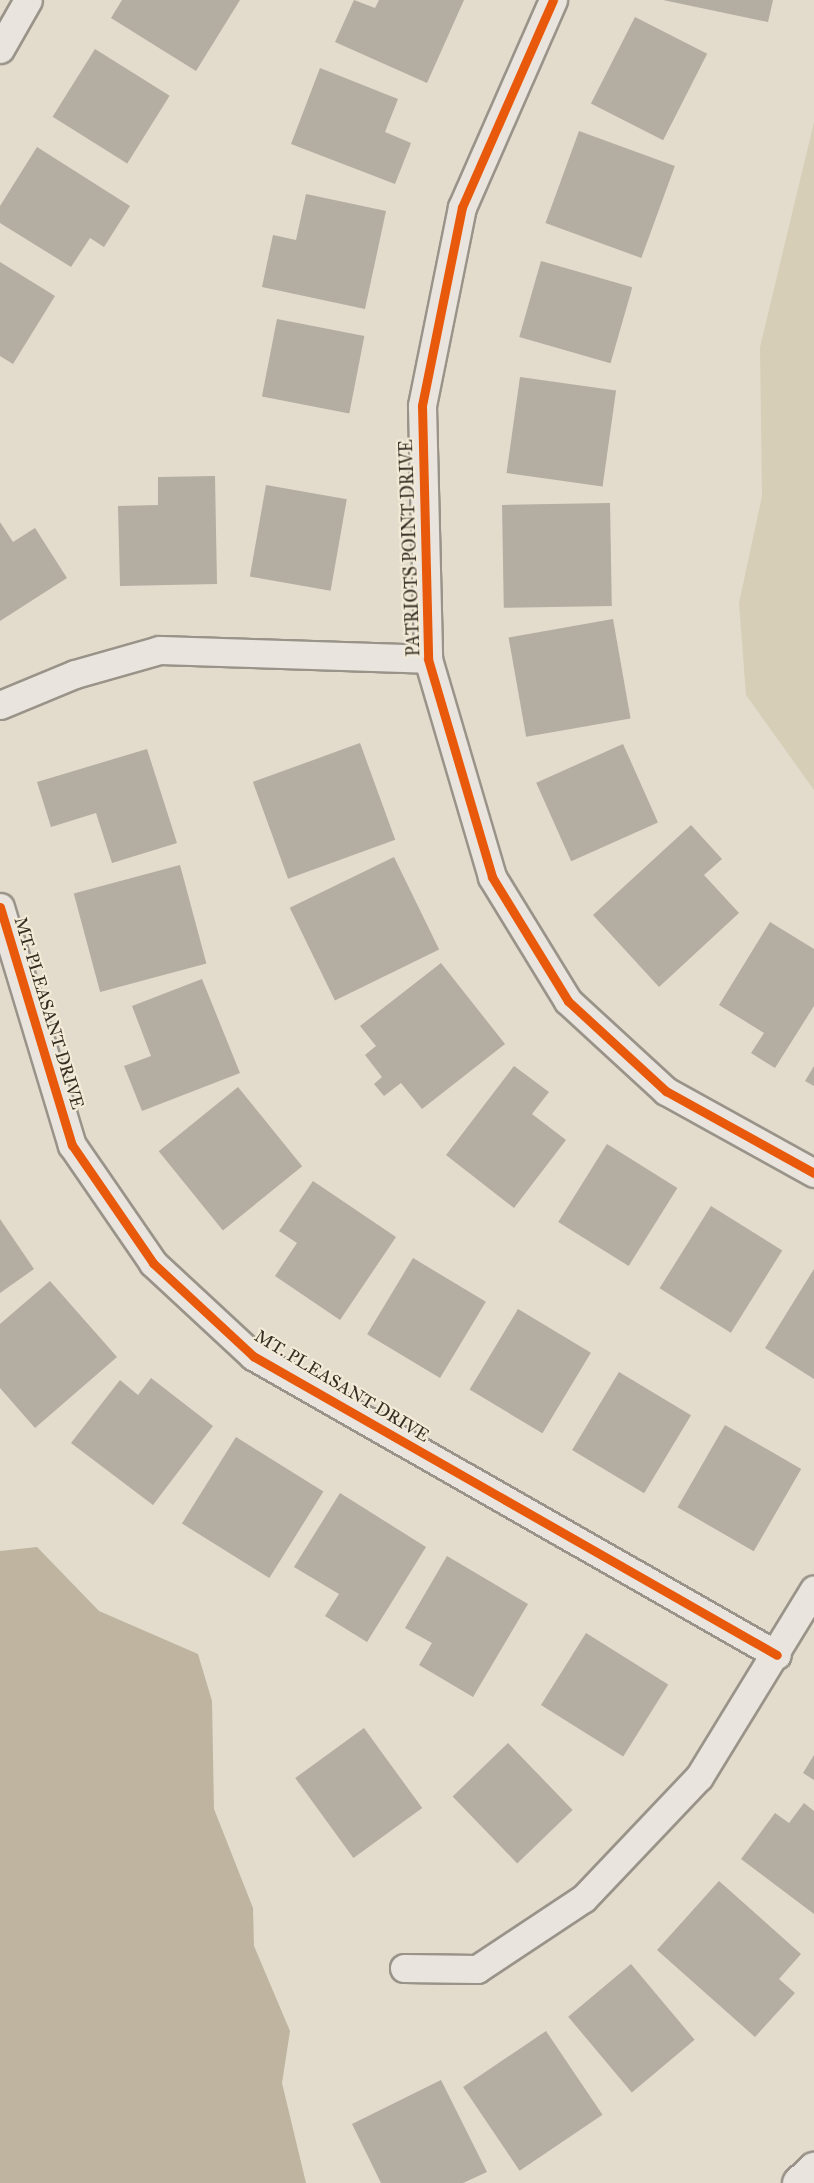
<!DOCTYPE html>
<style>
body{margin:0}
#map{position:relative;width:814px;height:2183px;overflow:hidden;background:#e3dccc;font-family:"IM FELL Great Primer",serif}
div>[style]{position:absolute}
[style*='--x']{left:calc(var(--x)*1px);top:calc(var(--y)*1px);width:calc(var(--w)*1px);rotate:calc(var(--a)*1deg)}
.green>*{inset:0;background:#d7ceb8}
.water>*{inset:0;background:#beb4a0}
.building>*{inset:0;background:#b3ada2;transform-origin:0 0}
.roads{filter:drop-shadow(2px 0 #999389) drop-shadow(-2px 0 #999389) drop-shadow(0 2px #999389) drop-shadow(0 -2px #999389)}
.minor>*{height:27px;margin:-13.5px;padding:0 13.5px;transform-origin:13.5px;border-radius:13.5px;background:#e9e5de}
.tertiary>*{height:33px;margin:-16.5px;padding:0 16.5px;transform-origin:16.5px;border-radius:16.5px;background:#e9e5de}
.cycleway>*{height:9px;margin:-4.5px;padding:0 4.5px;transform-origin:4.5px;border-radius:4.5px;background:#e8590c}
span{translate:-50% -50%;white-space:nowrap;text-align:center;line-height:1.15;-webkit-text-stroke:4.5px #f3ebd8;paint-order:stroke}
.street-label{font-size:18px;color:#362d23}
</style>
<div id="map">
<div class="green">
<i style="clip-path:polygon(814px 122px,814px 790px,746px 695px,739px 603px,762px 496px,760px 347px)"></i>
</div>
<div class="water">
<i style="clip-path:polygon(37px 1547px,99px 1611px,198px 1654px,212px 1701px,214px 1809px,253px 1908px,254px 1946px,290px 2031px,282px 2083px,306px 2183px,0 2183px,0 1551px)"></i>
</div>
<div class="building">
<i style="clip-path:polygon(122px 0,240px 0,196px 71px,111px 18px)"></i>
<i style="clip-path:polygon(354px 0,375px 8px,379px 0,464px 0,427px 83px,335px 42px)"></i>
<i style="clip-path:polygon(663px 0,773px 0,768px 22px)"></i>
<i style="left:635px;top:17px;width:81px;height:97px;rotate:27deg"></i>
<i style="left:95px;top:49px;width:88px;height:80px;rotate:32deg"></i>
<i style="clip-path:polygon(320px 68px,398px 99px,385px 132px,411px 143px,395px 184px,291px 144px)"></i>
<i style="left:579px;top:131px;width:102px;height:98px;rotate:20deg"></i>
<i style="clip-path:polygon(37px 147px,130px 206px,104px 247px,90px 238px,71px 267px,0 223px,0 206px)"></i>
<i style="clip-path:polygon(306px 194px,386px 211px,365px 309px,262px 287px,273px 235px,296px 240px)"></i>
<i style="left:541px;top:261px;width:95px;height:79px;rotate:16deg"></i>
<i style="clip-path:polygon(0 262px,55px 296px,13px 364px,0 356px)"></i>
<i style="left:277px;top:319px;width:89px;height:79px;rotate:11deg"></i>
<i style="left:520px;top:377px;width:97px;height:97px;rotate:8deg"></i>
<i style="clip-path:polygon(215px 476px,217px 584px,120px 586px,118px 506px,158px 505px,158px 477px)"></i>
<i style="left:266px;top:485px;width:82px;height:93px;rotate:10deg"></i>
<i style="left:610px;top:503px;width:103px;height:108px;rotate:89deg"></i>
<i style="clip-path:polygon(0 522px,13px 542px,35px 528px,67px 578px,0 621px)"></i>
<i style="left:613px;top:619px;width:101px;height:106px;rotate:80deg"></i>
<i style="left:360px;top:743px;width:103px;height:114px;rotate:70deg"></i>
<i style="left:623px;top:744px;width:86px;height:95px;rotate:66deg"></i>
<i style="clip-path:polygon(147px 749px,177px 843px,112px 863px,96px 813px,51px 827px,37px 782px)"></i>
<i style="clip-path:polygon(691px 825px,722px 859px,704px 875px,739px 913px,659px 987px,593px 915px)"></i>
<i style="left:394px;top:857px;width:103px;height:116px;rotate:64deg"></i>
<i style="left:180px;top:865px;width:102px;height:110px;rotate:75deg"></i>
<i style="clip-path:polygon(770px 922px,814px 949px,814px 1006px,775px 1068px,751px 1053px,764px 1033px,719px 1005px)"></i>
<i style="clip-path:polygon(441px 963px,505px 1044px,422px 1109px,401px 1083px,384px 1096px,374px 1084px,382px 1077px,365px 1055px,376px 1046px,360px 1026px)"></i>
<i style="clip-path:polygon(202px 979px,240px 1073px,142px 1111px,124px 1066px,151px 1056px,132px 1006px)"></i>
<i style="clip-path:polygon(514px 1066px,549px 1092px,532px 1114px,566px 1140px,514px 1208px,446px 1155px)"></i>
<i style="clip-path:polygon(814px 1066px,814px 1086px,805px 1081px)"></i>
<i style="left:238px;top:1087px;width:102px;height:102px;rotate:51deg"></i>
<i style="left:607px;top:1144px;width:83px;height:92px;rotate:32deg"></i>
<i style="clip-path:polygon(313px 1181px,396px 1237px,340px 1320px,275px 1276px,297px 1243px,279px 1231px)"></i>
<i style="left:711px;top:1206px;width:84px;height:97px;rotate:32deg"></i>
<i style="clip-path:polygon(0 1219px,34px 1269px,0 1293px)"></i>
<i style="left:413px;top:1258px;width:85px;height:89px;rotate:31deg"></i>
<i style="clip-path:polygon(814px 1269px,814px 1379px,765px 1348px)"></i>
<i style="clip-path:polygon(50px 1281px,117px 1357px,35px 1428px,0 1388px,0 1324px)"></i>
<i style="left:518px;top:1309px;width:85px;height:94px;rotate:31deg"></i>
<i style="left:619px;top:1372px;width:84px;height:91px;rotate:31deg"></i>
<i style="clip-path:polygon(151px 1378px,213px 1426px,153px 1505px,71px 1443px,120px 1380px,138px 1395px)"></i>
<i style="left:725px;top:1425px;width:88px;height:95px;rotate:30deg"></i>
<i style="left:236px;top:1437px;width:103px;height:102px;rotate:32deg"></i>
<i style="clip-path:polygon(340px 1493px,426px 1547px,367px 1642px,325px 1616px,339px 1594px,294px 1567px)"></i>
<i style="clip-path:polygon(447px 1556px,528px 1604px,473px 1697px,419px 1665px,432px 1643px,405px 1628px)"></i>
<i style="left:586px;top:1633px;width:97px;height:85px;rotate:32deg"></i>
<i style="left:364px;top:1728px;width:99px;height:85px;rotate:54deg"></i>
<i style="left:508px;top:1743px;width:93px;height:77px;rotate:46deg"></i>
<i style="clip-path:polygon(814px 1755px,814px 1780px,803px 1773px)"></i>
<i style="clip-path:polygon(804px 1803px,814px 1811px,814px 1914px,741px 1859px,775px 1813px,789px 1823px)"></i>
<i style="clip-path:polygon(719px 1881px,801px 1954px,779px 1979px,795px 1993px,755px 2037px,657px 1950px)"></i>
<i style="left:631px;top:1964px;width:99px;height:82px;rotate:50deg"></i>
<i style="left:546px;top:2031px;width:101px;height:100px;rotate:56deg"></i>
<i style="clip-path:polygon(441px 2080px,487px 2172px,463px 2183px,381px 2183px,352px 2124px)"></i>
</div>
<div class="roads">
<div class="minor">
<i style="--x:553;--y:0;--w:226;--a:113.7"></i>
<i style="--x:462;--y:207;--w:203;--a:101.4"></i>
<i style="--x:422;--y:406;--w:253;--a:88.6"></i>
<i style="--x:428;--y:659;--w:227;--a:73.6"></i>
<i style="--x:492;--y:877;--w:145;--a:58.5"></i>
<i style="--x:568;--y:1001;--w:133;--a:42.6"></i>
<i style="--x:666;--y:1091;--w:169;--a:29"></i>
<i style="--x:0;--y:49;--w:56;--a:-60.3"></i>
<i style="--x:0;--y:705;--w:81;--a:-22.5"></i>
<i style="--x:75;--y:674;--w:87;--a:-15.9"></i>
<i style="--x:159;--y:650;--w:269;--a:1.9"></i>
<i style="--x:0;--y:907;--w:249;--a:73.2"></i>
<i style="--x:72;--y:1145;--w:143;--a:55.5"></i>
<i style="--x:153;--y:1263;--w:137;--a:42.9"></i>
<i style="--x:253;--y:1356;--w:603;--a:29.71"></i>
<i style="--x:404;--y:1968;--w:73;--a:0.8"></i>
<i style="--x:477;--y:1969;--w:128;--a:-33.6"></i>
<i style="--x:584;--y:1898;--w:167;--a:-46.5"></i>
<i style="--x:699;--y:1777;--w:220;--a:-58.5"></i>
</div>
<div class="tertiary">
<i style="--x:799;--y:2183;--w:21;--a:-43"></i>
</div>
</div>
<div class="cycleway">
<i style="--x:553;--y:0;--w:226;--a:113.7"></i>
<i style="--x:462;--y:207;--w:203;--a:101.4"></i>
<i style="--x:422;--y:406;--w:253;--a:88.6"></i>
<i style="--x:428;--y:659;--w:227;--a:73.6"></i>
<i style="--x:492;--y:877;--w:145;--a:58.5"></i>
<i style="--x:568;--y:1001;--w:133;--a:42.6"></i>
<i style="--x:666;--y:1091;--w:169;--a:29"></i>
<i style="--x:0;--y:907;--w:249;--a:73.2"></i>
<i style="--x:72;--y:1145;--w:143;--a:55.5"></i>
<i style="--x:153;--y:1263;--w:137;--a:42.9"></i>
<i style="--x:253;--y:1356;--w:603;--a:29.71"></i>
</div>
<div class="street-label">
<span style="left:410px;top:548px;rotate:-92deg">PATRIOTS POINT DRIVE</span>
<span style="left:49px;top:1013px;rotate:73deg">MT. PLEASANT DRIVE</span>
<span style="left:342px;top:1386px;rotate:31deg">MT. PLEASANT DRIVE</span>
</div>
</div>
